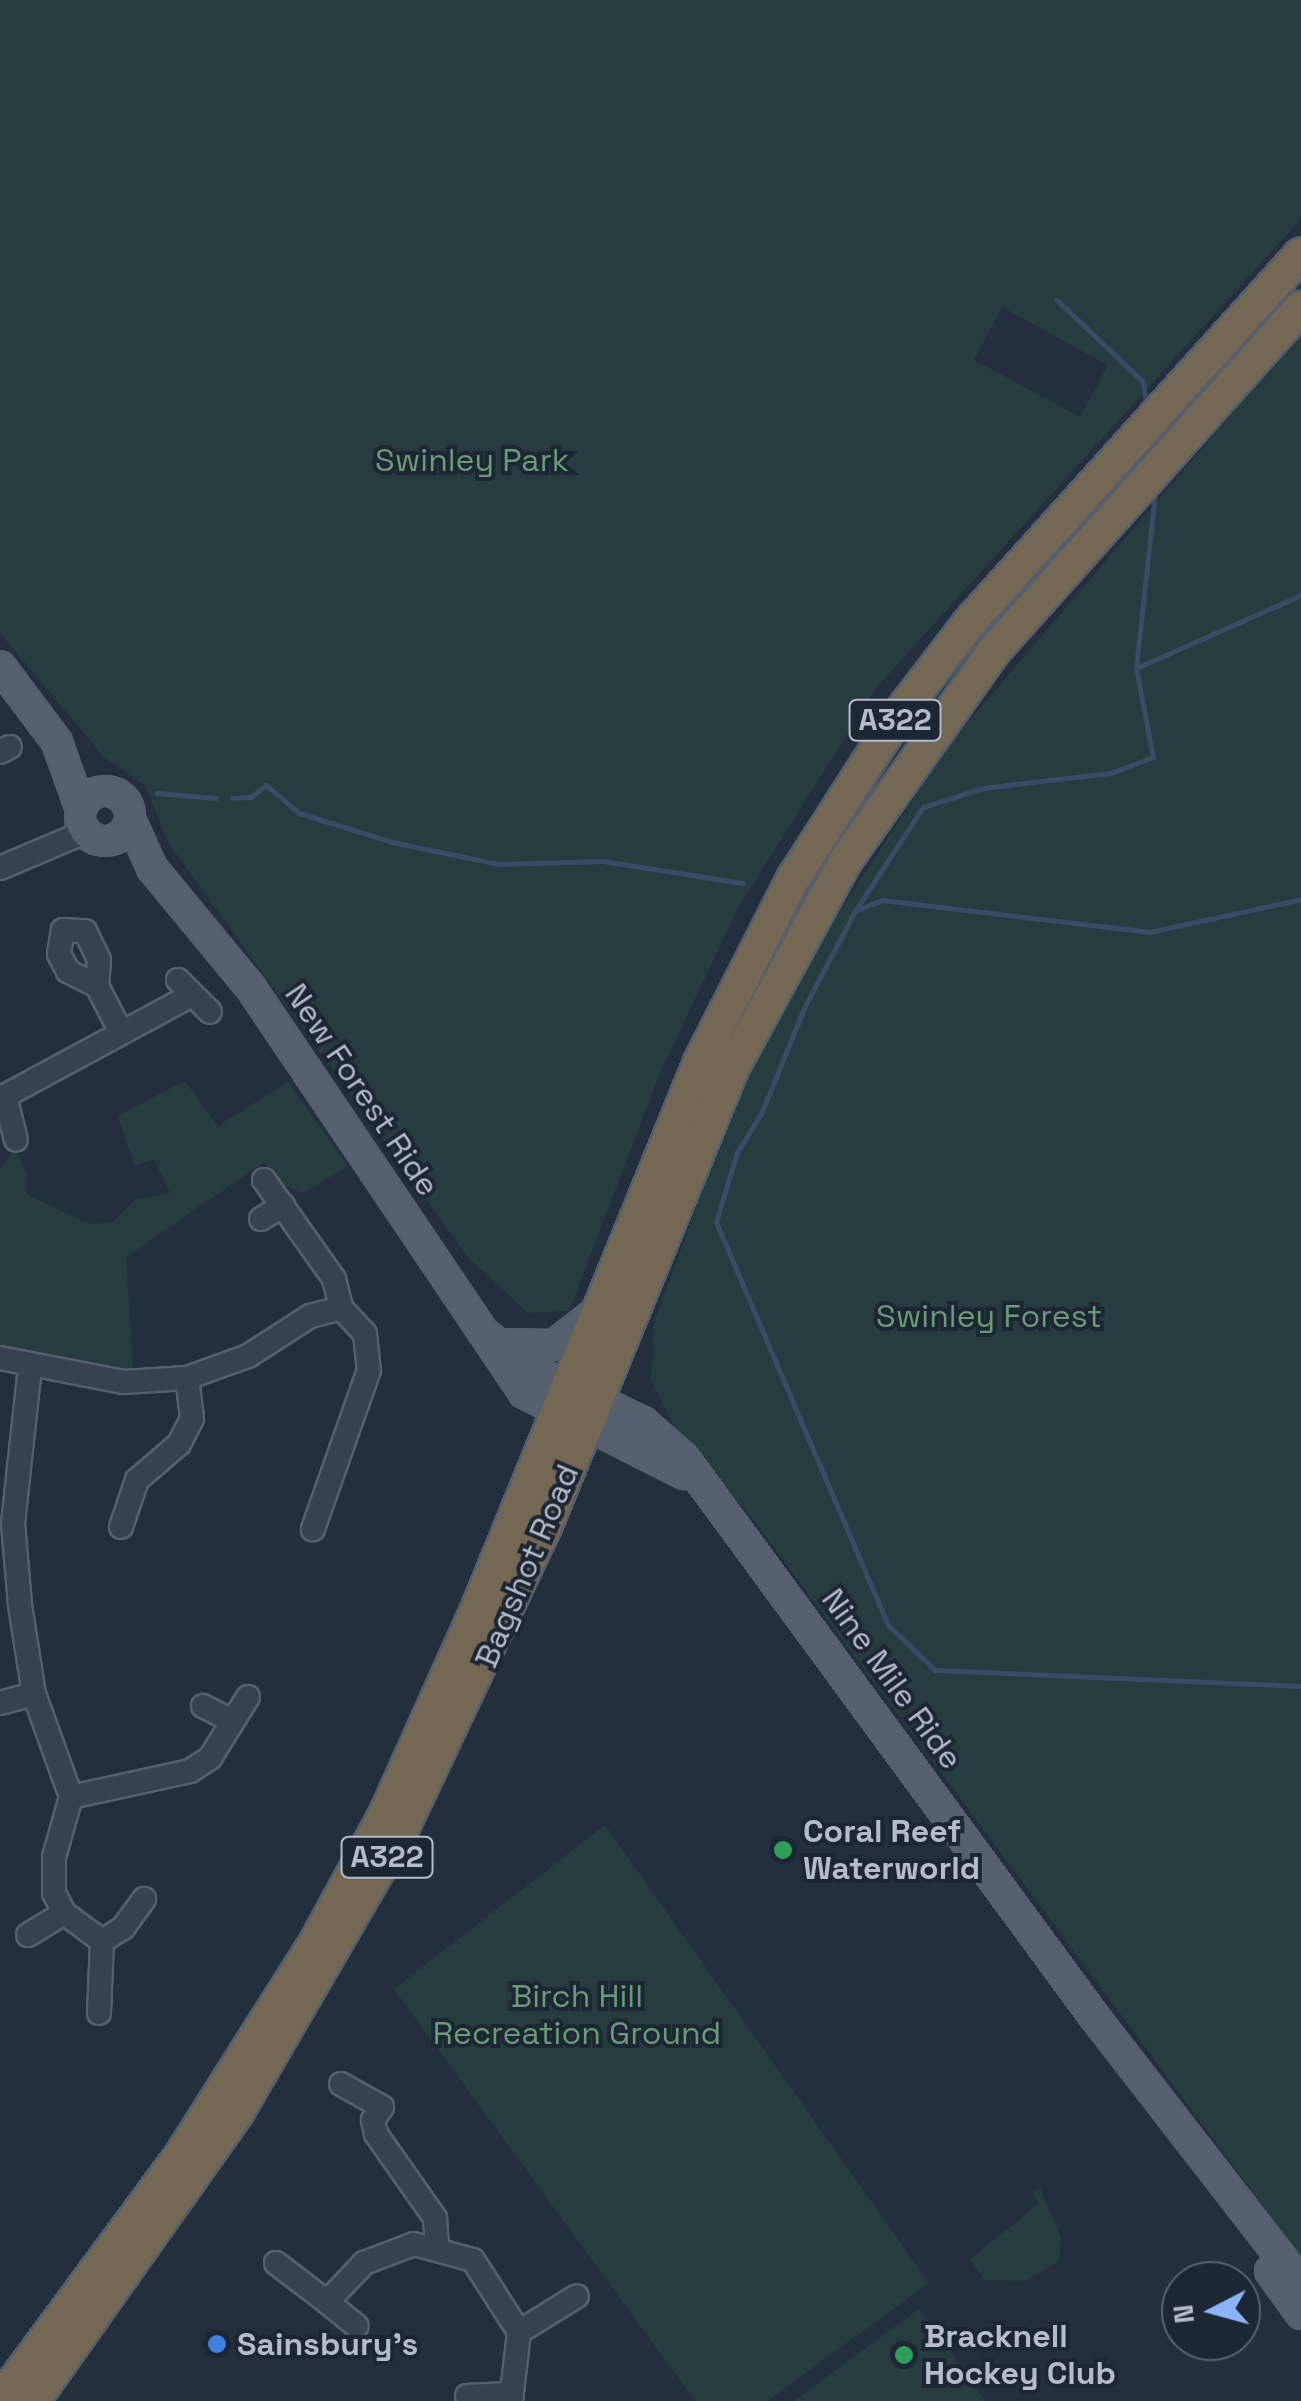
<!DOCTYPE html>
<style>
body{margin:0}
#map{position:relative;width:1301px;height:2401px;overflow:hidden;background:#242f3e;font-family:"Space Grotesk",sans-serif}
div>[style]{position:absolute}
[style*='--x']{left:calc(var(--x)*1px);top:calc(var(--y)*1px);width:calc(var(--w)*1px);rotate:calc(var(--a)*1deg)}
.green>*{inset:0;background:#263c3f}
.stream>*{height:5px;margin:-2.5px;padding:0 2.5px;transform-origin:2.5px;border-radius:2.5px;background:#394c67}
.roads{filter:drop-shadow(2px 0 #565f6c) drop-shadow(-2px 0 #565f6c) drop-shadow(0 2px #565f6c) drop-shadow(0 -2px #565f6c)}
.minor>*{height:22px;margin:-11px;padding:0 11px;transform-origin:11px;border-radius:11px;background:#38414e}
.major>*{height:28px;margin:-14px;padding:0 14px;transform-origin:14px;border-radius:14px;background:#56606e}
.major>.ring{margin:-14px;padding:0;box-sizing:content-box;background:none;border:28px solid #56606e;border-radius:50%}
.highway>*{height:32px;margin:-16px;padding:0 16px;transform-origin:16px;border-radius:16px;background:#746855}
.dots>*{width:28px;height:28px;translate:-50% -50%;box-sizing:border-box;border:5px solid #1d2633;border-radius:50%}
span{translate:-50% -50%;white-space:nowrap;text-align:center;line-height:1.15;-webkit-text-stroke:8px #1d2633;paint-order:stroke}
.shield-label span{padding:2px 8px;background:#1d2633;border:2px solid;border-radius:8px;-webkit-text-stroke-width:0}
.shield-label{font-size:30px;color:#b4bcc9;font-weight:700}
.park-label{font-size:32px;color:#6b9a76}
.street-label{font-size:32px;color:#b4bcc9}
.poi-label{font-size:32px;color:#b4bcc9;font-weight:700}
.left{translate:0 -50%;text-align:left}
.north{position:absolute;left:1161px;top:2261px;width:100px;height:100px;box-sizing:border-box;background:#1d2633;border:2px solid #59626f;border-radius:50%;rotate:264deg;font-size:28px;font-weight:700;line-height:40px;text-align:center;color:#b4bcc9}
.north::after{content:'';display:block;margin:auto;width:35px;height:45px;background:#8ab4f8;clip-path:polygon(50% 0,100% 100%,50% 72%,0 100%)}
</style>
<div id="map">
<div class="green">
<i style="clip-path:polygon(evenodd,0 0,1301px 0,1301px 219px,877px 687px,738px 908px,660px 1073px,569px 1311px,528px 1313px,467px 1256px,167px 841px,146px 786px,103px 756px,0 633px,0 0,1002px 307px,1108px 365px,1080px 417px,974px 360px,1002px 307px)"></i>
<i style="clip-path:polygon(1301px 267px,1301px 297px,1170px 438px,1138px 446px)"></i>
<i style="clip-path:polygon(1301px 333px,1301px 2257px,755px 1522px,675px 1428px,651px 1380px,654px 1323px,734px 1103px,808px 960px,949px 744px)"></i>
<i style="clip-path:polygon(1147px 464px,841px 841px,749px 996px,668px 1174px,697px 1093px,808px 876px,949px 669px,1121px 465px)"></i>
<i style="clip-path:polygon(185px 1081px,218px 1126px,288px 1082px,348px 1166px,303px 1193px,283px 1186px,264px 1162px,126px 1257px,134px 1382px,0 1358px,0 1170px,15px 1147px,28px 1178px,26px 1194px,89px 1224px,113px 1222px,136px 1199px,170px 1193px,154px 1159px,135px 1166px,118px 1116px)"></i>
<i style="clip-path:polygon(605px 1825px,929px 2283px,767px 2401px,695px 2401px,394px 1989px)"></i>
<i style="clip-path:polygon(1040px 2188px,1061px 2237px,1059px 2261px,1025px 2281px,985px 2280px,970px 2259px,1039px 2204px,1033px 2193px)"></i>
<i style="clip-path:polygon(919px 2309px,986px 2401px,794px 2401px)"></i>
</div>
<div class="stream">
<i style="--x:1057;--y:300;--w:119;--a:43.6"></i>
<i style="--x:1143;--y:382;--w:22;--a:82"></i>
<i style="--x:1301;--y:595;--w:180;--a:156.1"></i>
<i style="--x:1136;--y:668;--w:91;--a:79.2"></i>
<i style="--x:1153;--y:757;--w:46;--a:159.6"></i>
<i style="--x:1110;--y:773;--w:128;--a:173.3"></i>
<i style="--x:983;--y:788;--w:63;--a:162.4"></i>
<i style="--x:923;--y:807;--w:124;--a:123.2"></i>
<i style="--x:855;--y:911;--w:107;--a:117.8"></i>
<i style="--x:805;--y:1006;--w:117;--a:112.2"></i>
<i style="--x:761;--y:1114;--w:45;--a:122.3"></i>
<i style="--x:737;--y:1152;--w:73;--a:106.7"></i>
<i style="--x:716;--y:1222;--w:438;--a:66.9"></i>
<i style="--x:888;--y:1625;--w:65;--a:43.8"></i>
<i style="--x:935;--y:1670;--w:366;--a:2.5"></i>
<i style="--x:1136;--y:668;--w:176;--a:-83.8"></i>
<i style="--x:157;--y:793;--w:59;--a:4.8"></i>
<i style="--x:232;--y:798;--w:19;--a:-3"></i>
<i style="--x:251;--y:797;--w:19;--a:-39"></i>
<i style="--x:266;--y:785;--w:43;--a:40.3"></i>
<i style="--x:299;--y:813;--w:97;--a:17.3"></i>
<i style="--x:392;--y:842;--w:108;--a:11.7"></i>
<i style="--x:498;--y:864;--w:105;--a:-1.6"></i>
<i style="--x:603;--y:861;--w:141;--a:9"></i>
<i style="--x:858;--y:910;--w:26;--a:-23"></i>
<i style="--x:882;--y:900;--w:270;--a:6.8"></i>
<i style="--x:1150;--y:932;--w:155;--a:-12.3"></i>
</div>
<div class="roads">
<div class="minor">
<i style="--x:0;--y:752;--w:11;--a:-27"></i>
<i style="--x:0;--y:868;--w:92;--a:-23"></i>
<i style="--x:178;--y:980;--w:45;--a:45"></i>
<i style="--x:97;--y:986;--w:33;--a:-153"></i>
<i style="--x:68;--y:971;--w:19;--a:-118"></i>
<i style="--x:59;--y:954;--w:24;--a:-81"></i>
<i style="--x:63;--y:930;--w:22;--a:3"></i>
<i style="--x:85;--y:931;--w:32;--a:64"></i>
<i style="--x:99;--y:960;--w:26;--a:94"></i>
<i style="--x:97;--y:986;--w:52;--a:62.4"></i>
<i style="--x:5;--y:1096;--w:210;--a:-28.4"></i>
<i style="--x:5;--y:1096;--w:45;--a:76"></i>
<i style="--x:264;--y:1180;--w:121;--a:54.7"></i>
<i style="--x:334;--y:1279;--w:30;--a:76"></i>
<i style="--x:261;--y:1219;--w:26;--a:-32"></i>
<i style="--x:0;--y:1358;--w:125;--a:11"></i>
<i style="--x:123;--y:1382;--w:64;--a:-3.6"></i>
<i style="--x:187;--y:1378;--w:65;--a:-19.8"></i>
<i style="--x:248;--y:1356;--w:74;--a:-32.8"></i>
<i style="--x:310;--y:1316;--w:32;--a:-14"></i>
<i style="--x:341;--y:1308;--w:35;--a:47"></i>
<i style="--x:365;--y:1334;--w:36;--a:84"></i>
<i style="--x:369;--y:1370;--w:169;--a:109.4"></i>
<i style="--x:30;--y:1367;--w:157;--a:96.2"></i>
<i style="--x:13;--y:1523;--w:82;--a:85.1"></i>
<i style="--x:20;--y:1605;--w:90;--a:81.1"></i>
<i style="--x:34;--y:1694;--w:109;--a:70.2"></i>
<i style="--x:71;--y:1797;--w:62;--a:105.8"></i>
<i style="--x:54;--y:1857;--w:36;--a:90"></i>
<i style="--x:54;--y:1893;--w:22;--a:63"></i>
<i style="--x:64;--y:1913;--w:47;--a:36.4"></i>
<i style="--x:102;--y:1941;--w:72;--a:92.4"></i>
<i style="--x:121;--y:1527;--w:50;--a:-71.2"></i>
<i style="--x:137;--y:1480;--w:55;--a:-40.6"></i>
<i style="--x:179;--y:1444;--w:29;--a:-63"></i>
<i style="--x:192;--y:1418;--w:40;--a:-97.1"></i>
<i style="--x:0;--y:1703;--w:35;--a:-15"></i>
<i style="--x:203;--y:1706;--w:30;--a:27"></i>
<i style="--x:71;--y:1797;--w:122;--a:-12.3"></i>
<i style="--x:190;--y:1771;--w:24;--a:-33"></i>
<i style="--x:210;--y:1758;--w:72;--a:-58.1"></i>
<i style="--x:28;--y:1935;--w:42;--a:-31.4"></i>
<i style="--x:102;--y:1941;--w:25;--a:-32"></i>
<i style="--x:123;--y:1928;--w:36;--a:-54"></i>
<i style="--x:341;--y:2084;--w:47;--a:29.3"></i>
<i style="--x:382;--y:2107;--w:16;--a:125"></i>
<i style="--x:373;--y:2120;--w:14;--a:78"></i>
<i style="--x:376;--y:2134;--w:103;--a:54.9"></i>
<i style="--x:435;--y:2218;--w:31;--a:86"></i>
<i style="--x:276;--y:2263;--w:64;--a:37.4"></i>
<i style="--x:327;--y:2302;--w:54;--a:-46.5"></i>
<i style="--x:364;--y:2263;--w:53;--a:-20.8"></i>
<i style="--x:414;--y:2244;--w:61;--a:15.2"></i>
<i style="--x:473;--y:2260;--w:85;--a:57.4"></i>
<i style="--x:519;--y:2332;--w:69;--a:96.6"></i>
<i style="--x:327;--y:2302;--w:38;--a:39"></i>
<i style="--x:519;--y:2332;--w:68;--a:-31.8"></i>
<i style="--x:467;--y:2396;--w:41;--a:-2.8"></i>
</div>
<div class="major">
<i style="--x:0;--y:666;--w:95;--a:53.1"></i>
<i style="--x:57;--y:742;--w:72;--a:70.6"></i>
<i class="ring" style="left:80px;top:791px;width:22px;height:22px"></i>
<i style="--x:130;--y:819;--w:54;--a:65.8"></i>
<i style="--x:152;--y:868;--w:156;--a:50.5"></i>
<i style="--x:251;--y:988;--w:488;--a:56"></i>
<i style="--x:524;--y:1393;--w:179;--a:26.9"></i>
<i style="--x:483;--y:1332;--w:54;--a:39"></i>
<i style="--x:525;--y:1366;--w:131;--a:25.4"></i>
<i style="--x:643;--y:1422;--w:55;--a:41.3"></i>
<i style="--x:684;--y:1458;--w:691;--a:53.71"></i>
<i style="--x:1093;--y:2015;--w:339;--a:52.2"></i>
<i style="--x:498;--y:1344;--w:56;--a:1"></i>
<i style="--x:554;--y:1345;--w:52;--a:-38"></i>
<i style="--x:1270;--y:2271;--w:53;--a:54.2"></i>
</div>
<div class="highway">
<i style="--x:0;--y:2401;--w:303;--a:-53.6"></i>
<i style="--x:180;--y:2157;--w:257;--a:-57.7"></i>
<i style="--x:317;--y:1940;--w:145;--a:-61.5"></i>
<i style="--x:386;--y:1813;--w:228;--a:-65.9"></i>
<i style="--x:479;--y:1605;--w:586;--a:-67.85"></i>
<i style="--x:700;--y:1062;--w:205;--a:-63.1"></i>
<i style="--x:793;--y:879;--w:193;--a:-57.3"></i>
<i style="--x:897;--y:717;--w:118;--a:-52.5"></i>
<i style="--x:969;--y:623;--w:496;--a:-48"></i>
<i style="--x:33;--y:2401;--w:355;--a:-54.7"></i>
<i style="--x:238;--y:2111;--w:326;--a:-59.8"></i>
<i style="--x:402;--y:1829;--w:334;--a:-64.7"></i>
<i style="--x:545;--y:1527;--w:499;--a:-67.8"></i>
<i style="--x:734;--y:1065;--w:234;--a:-61.4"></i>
<i style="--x:846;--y:860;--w:255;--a:-54.7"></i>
<i style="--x:993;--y:652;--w:462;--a:-48.2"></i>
</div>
</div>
<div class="dots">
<i style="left:783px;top:1850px;background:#2e9e5b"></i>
<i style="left:217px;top:2344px;background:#3f7fe0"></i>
<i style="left:904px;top:2355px;background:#2e9e5b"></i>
</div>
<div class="shield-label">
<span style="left:895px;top:720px">A322</span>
<span style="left:387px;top:1857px">A322</span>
</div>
<div class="park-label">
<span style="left:472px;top:460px">Swinley Park</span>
<span style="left:989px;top:1316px">Swinley Forest</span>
<span style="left:577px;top:2015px">Birch Hill<br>Recreation Ground</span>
</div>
<div class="street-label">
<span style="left:362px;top:1090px;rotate:56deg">New Forest Ride</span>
<span style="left:527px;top:1566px;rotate:-67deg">Bagshot Road</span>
<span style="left:892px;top:1679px;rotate:54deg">Nine Mile Ride</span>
</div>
<div class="poi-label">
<span class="left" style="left:803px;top:1850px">Coral Reef<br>Waterworld</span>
<span class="left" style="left:924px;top:2355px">Bracknell<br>Hockey Club</span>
<span class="left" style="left:237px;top:2344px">Sainsbury's</span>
</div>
<div class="north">N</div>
</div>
